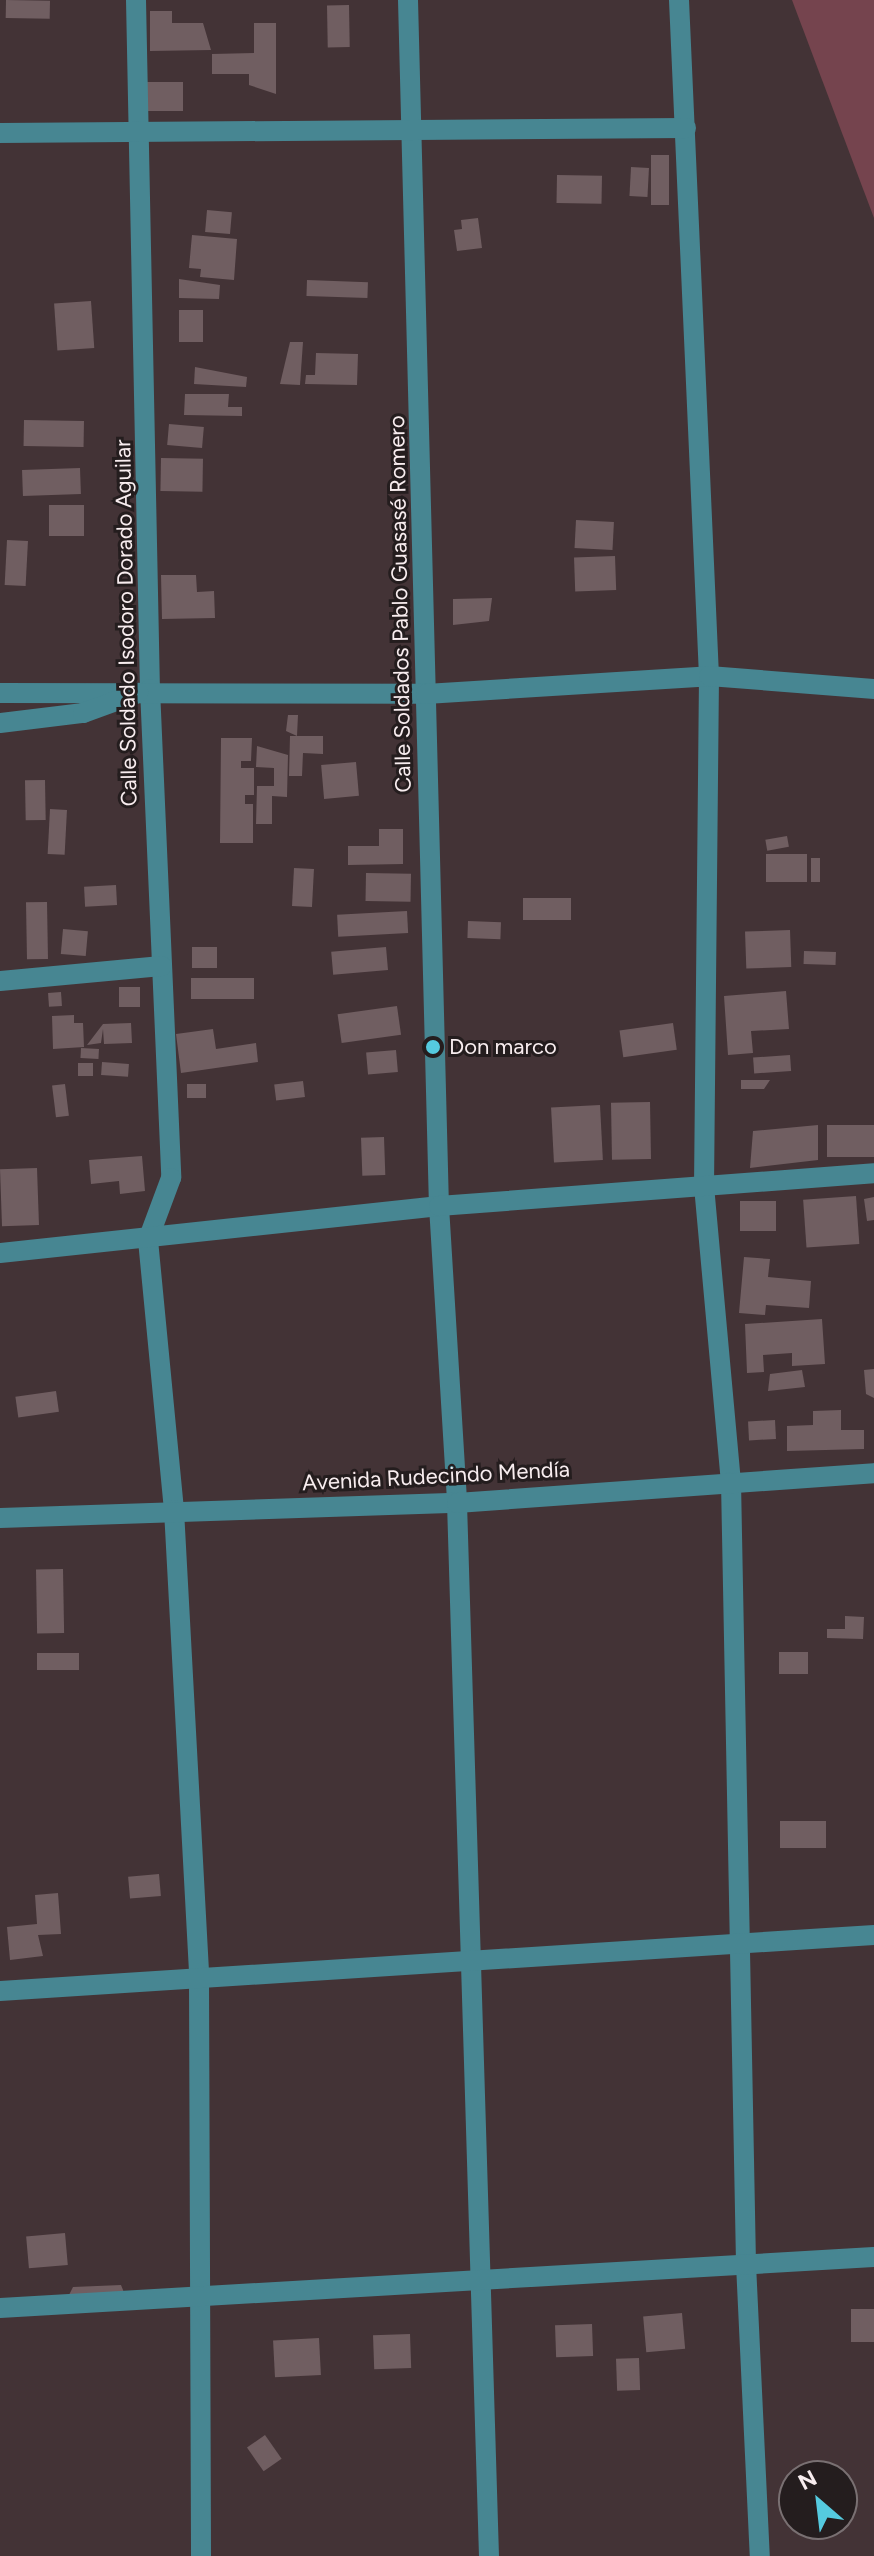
<!DOCTYPE html>
<meta charset="utf-8">
<style>
body{margin:0}
#map{position:relative;width:874px;height:2556px;overflow:hidden;background:#433336;font-family:Figtree,sans-serif}
div>[style]{position:absolute}
[style*='--x']{left:calc(var(--x)*1px);top:calc(var(--y)*1px);width:calc(var(--w)*1px);rotate:calc(var(--a)*1deg)}
.green>*{inset:0;background:#75444e}
.building>*{inset:0;background:#705e61;transform-origin:0 0}
.minor>*{height:20px;margin:-10px;padding:0 10px;transform-origin:10px;border-radius:10px;background:#478692}
.dots>*{width:22px;height:22px;translate:-50% -50%;box-sizing:border-box;border:4px solid #241d1e;border-radius:50%}
span{translate:-50% -50%;white-space:nowrap;text-align:center;line-height:1.15;-webkit-text-stroke:6px #241d1e;paint-order:stroke}
.street-label{font-size:22px;color:#f8edef}
.poi-label{font-size:22px;color:#f8edef}
.left{translate:0 -50%;text-align:left}
.north{position:absolute;left:778px;top:2460px;width:80px;height:80px;box-sizing:border-box;background:#241d1e;border:2px solid #797072;border-radius:50%;rotate:332deg;font-size:22px;font-weight:700;line-height:32px;text-align:center;color:#f8edef}
.north::after{content:'';display:block;margin:auto;width:28px;height:36px;background:#55cadf;clip-path:polygon(50% 0,100% 100%,50% 72%,0 100%)}
</style>
<div id="map">
<div class="green">
<i style="clip-path:polygon(792px 0,874px 0,874px 218px)"></i>
</div>
<div class="building">
<i style="left:6px;top:0;width:44px;height:18px;rotate:1deg"></i>
<i style="left:349px;top:5px;width:42px;height:22px;rotate:89deg"></i>
<i style="clip-path:polygon(150px 11px,172px 11px,172px 23px,203px 23px,211px 50px,150px 51px)"></i>
<i style="clip-path:polygon(254px 23px,276px 23px,276px 94px,249px 85px,249px 74px,212px 74px,212px 54px,254px 53px)"></i>
<i style="left:183px;top:82px;width:29px;height:40px;rotate:90deg"></i>
<i style="left:651px;top:155px;width:18px;height:50px"></i>
<i style="left:631px;top:167px;width:18px;height:29px;rotate:3deg"></i>
<i style="left:557px;top:175px;width:45px;height:28px;rotate:1deg"></i>
<i style="left:207px;top:210px;width:25px;height:22px;rotate:5deg"></i>
<i style="clip-path:polygon(478px 218px,482px 248px,457px 251px,454px 230px,462px 229px,461px 220px)"></i>
<i style="clip-path:polygon(192px 235px,237px 239px,234px 280px,200px 277px,201px 269px,189px 268px)"></i>
<i style="clip-path:polygon(179px 279px,220px 285px,219px 299px,179px 298px)"></i>
<i style="left:307px;top:280px;width:61px;height:16px;rotate:2deg"></i>
<i style="left:91px;top:301px;width:47px;height:37px;rotate:86deg"></i>
<i style="left:179px;top:310px;width:24px;height:32px"></i>
<i style="clip-path:polygon(290px 342px,303px 342px,300px 385px,280px 384px)"></i>
<i style="clip-path:polygon(316px 353px,358px 354px,357px 385px,305px 384px,306px 375px,315px 375px)"></i>
<i style="clip-path:polygon(195px 367px,247px 377px,246px 387px,194px 384px)"></i>
<i style="clip-path:polygon(185px 394px,229px 394px,228px 407px,242px 407px,242px 416px,184px 415px)"></i>
<i style="left:24px;top:420px;width:60px;height:26px;rotate:1deg"></i>
<i style="left:169px;top:424px;width:35px;height:21px;rotate:5deg"></i>
<i style="left:161px;top:458px;width:42px;height:33px;rotate:1deg"></i>
<i style="left:80px;top:468px;width:26px;height:58px;rotate:88deg"></i>
<i style="left:49px;top:505px;width:35px;height:31px"></i>
<i style="left:576px;top:520px;width:38px;height:28px;rotate:3deg"></i>
<i style="left:7px;top:540px;width:21px;height:45px;rotate:3deg"></i>
<i style="left:615px;top:556px;width:34px;height:41px;rotate:88deg"></i>
<i style="clip-path:polygon(161px 575px,196px 575px,197px 592px,214px 591px,215px 618px,162px 619px)"></i>
<i style="clip-path:polygon(492px 598px,489px 621px,453px 625px,453px 599px)"></i>
<i style="clip-path:polygon(288px 715px,298px 715px,297px 736px,323px 736px,323px 754px,303px 753px,302px 776px,289px 776px,290px 736px,297px 736px,286px 731px)"></i>
<i style="clip-path:polygon(221px 738px,252px 738px,251px 761px,241px 761px,241px 768px,254px 768px,254px 795px,245px 795px,245px 804px,253px 804px,253px 843px,220px 843px)"></i>
<i style="clip-path:polygon(257px 746px,288px 755px,287px 797px,272px 796px,272px 824px,256px 824px,257px 786px,274px 786px,274px 768px,256px 767px)"></i>
<i style="left:356px;top:762px;width:34px;height:35px;rotate:85deg"></i>
<i style="left:45px;top:780px;width:40px;height:20px;rotate:89deg"></i>
<i style="left:50px;top:809px;width:17px;height:45px;rotate:3deg"></i>
<i style="clip-path:polygon(379px 829px,403px 829px,403px 864px,348px 865px,348px 846px,379px 846px)"></i>
<i style="left:787px;top:836px;width:11px;height:22px;rotate:80deg"></i>
<i style="left:807px;top:854px;width:28px;height:41px;rotate:90deg"></i>
<i style="left:820px;top:858px;width:24px;height:9px;rotate:90deg"></i>
<i style="left:294px;top:868px;width:20px;height:38px;rotate:3deg"></i>
<i style="left:366px;top:873px;width:45px;height:28px;rotate:1deg"></i>
<i style="left:116px;top:885px;width:20px;height:32px;rotate:87deg"></i>
<i style="left:571px;top:898px;width:22px;height:48px;rotate:90deg"></i>
<i style="left:47px;top:902px;width:57px;height:21px;rotate:89deg"></i>
<i style="left:407px;top:911px;width:22px;height:70px;rotate:87deg"></i>
<i style="left:468px;top:921px;width:33px;height:17px;rotate:2deg"></i>
<i style="left:63px;top:929px;width:25px;height:25px;rotate:5deg"></i>
<i style="left:790px;top:930px;width:37px;height:45px;rotate:88deg"></i>
<i style="left:192px;top:947px;width:25px;height:21px"></i>
<i style="left:386px;top:947px;width:23px;height:55px;rotate:85deg"></i>
<i style="left:804px;top:951px;width:32px;height:13px;rotate:2deg"></i>
<i style="left:191px;top:978px;width:63px;height:21px"></i>
<i style="left:119px;top:987px;width:21px;height:20px"></i>
<i style="clip-path:polygon(786px 991px,789px 1029px,751px 1031px,753px 1053px,728px 1055px,724px 996px)"></i>
<i style="left:61px;top:992px;width:14px;height:13px;rotate:86deg"></i>
<i style="left:397px;top:1006px;width:29px;height:60px;rotate:82deg"></i>
<i style="clip-path:polygon(74px 1015px,74px 1023px,83px 1023px,84px 1047px,53px 1049px,52px 1016px)"></i>
<i style="clip-path:polygon(131px 1023px,132px 1043px,104px 1044px,103px 1029px,101px 1043px,87px 1045px,103px 1024px)"></i>
<i style="left:673px;top:1023px;width:27px;height:54px;rotate:82deg"></i>
<i style="clip-path:polygon(213px 1029px,216px 1049px,256px 1043px,258px 1062px,181px 1073px,176px 1034px)"></i>
<i style="left:81px;top:1048px;width:18px;height:10px;rotate:3deg"></i>
<i style="left:396px;top:1050px;width:22px;height:30px;rotate:85deg"></i>
<i style="left:790px;top:1055px;width:16px;height:37px;rotate:86deg"></i>
<i style="left:102px;top:1062px;width:27px;height:13px;rotate:4deg"></i>
<i style="left:78px;top:1063px;width:15px;height:13px"></i>
<i style="clip-path:polygon(741px 1080px,770px 1080px,764px 1089px,741px 1089px)"></i>
<i style="left:303px;top:1081px;width:16px;height:29px;rotate:83deg"></i>
<i style="left:65px;top:1084px;width:32px;height:13px;rotate:83deg"></i>
<i style="left:206px;top:1084px;width:14px;height:19px;rotate:90deg"></i>
<i style="left:650px;top:1102px;width:57px;height:39px;rotate:89deg"></i>
<i style="left:600px;top:1105px;width:55px;height:49px;rotate:87deg"></i>
<i style="clip-path:polygon(818px 1125px,818px 1160px,750px 1168px,753px 1131px)"></i>
<i style="left:874px;top:1125px;width:32px;height:47px;rotate:90deg"></i>
<i style="left:384px;top:1137px;width:38px;height:23px;rotate:88deg"></i>
<i style="clip-path:polygon(142px 1156px,145px 1191px,120px 1194px,119px 1181px,91px 1184px,89px 1160px)"></i>
<i style="left:37px;top:1168px;width:57px;height:37px;rotate:88deg"></i>
<i style="left:856px;top:1196px;width:48px;height:53px;rotate:86deg"></i>
<i style="clip-path:polygon(874px 1197px,874px 1220px,867px 1221px,864px 1199px)"></i>
<i style="left:776px;top:1201px;width:30px;height:36px;rotate:90deg"></i>
<i style="clip-path:polygon(744px 1257px,770px 1259px,768px 1277px,811px 1281px,809px 1308px,766px 1305px,765px 1315px,739px 1313px)"></i>
<i style="clip-path:polygon(822px 1319px,825px 1364px,792px 1366px,792px 1353px,763px 1355px,764px 1372px,747px 1373px,745px 1324px)"></i>
<i style="clip-path:polygon(874px 1369px,874px 1398px,866px 1394px,864px 1370px)"></i>
<i style="clip-path:polygon(802px 1370px,805px 1387px,768px 1391px,770px 1374px)"></i>
<i style="left:56px;top:1391px;width:21px;height:41px;rotate:82deg"></i>
<i style="clip-path:polygon(841px 1410px,841px 1430px,864px 1430px,864px 1449px,787px 1451px,787px 1426px,813px 1425px,813px 1411px)"></i>
<i style="left:775px;top:1420px;width:19px;height:27px;rotate:87deg"></i>
<i style="left:63px;top:1569px;width:64px;height:27px;rotate:89deg"></i>
<i style="clip-path:polygon(845px 1616px,864px 1617px,863px 1639px,827px 1638px,827px 1629px,845px 1629px)"></i>
<i style="left:779px;top:1652px;width:29px;height:22px"></i>
<i style="left:79px;top:1653px;width:17px;height:42px;rotate:90deg"></i>
<i style="left:780px;top:1821px;width:46px;height:27px"></i>
<i style="left:159px;top:1874px;width:22px;height:31px;rotate:85deg"></i>
<i style="clip-path:polygon(58px 1893px,61px 1934px,38px 1935px,43px 1956px,10px 1960px,7px 1927px,37px 1924px,35px 1895px)"></i>
<i style="left:65px;top:2233px;width:32px;height:39px;rotate:85deg"></i>
<i style="clip-path:polygon(121px 2285px,125px 2295px,69px 2295px,73px 2287px)"></i>
<i style="left:874px;top:2309px;width:33px;height:23px;rotate:90deg"></i>
<i style="left:682px;top:2313px;width:36px;height:39px;rotate:85deg"></i>
<i style="left:592px;top:2324px;width:32px;height:37px;rotate:88deg"></i>
<i style="left:410px;top:2334px;width:34px;height:37px;rotate:88deg"></i>
<i style="left:319px;top:2338px;width:37px;height:46px;rotate:87deg"></i>
<i style="left:639px;top:2358px;width:32px;height:23px;rotate:88deg"></i>
<i style="left:265px;top:2435px;width:29px;height:22px;rotate:55deg"></i>
</div>
<div class="minor">
<i style="--x:136;--y:0;--w:689;--a:88.84"></i>
<i style="--x:150;--y:689;--w:489;--a:87.5"></i>
<i style="--x:171;--y:1178;--w:66;--a:110.4"></i>
<i style="--x:148;--y:1240;--w:271;--a:84.5"></i>
<i style="--x:174;--y:1510;--w:470;--a:86.9"></i>
<i style="--x:199;--y:1979;--w:577;--a:89.8"></i>
<i style="--x:408;--y:0;--w:1206;--a:88.53"></i>
<i style="--x:439;--y:1206;--w:298;--a:86.5"></i>
<i style="--x:457;--y:1503;--w:1053;--a:88.26"></i>
<i style="--x:679;--y:0;--w:677;--a:87.46"></i>
<i style="--x:709;--y:676;--w:510;--a:90.56"></i>
<i style="--x:704;--y:1186;--w:297;--a:84.8"></i>
<i style="--x:731;--y:1482;--w:782;--a:88.9"></i>
<i style="--x:746;--y:2264;--w:292;--a:87.3"></i>
<i style="--x:0;--y:133;--w:686;--a:-0.42"></i>
<i style="--x:0;--y:693;--w:426;--a:0.1"></i>
<i style="--x:426;--y:694;--w:284;--a:-3.6"></i>
<i style="--x:709;--y:676;--w:166;--a:4.5"></i>
<i style="--x:0;--y:723;--w:84;--a:-6.9"></i>
<i style="--x:83;--y:713;--w:59;--a:-20"></i>
<i style="--x:0;--y:981;--w:162;--a:-5.3"></i>
<i style="--x:0;--y:1253;--w:442;--a:-6.1"></i>
<i style="--x:439;--y:1206;--w:436;--a:-4.3"></i>
<i style="--x:0;--y:1518;--w:457;--a:-1.9"></i>
<i style="--x:457;--y:1503;--w:418;--a:-4.1"></i>
<i style="--x:0;--y:1991;--w:876;--a:-3.67"></i>
<i style="--x:0;--y:2308;--w:875;--a:-3.34"></i>
</div>
<div class="dots">
<i style="left:433px;top:1047px;background:#55cadf"></i>
</div>
<div class="street-label">
<span style="left:400px;top:604px;rotate:-91deg">Calle Soldados Pablo Guasasé Romero</span>
<span style="left:126px;top:623px;rotate:-91deg">Calle Soldado Isodoro Dorado Aguilar</span>
<span style="left:436px;top:1476px;rotate:-3deg">Avenida Rudecindo Mendía</span>
</div>
<div class="poi-label">
<span class="left" style="left:449px;top:1047px">Don marco</span>
</div>
<div class="north">N</div>
</div>
